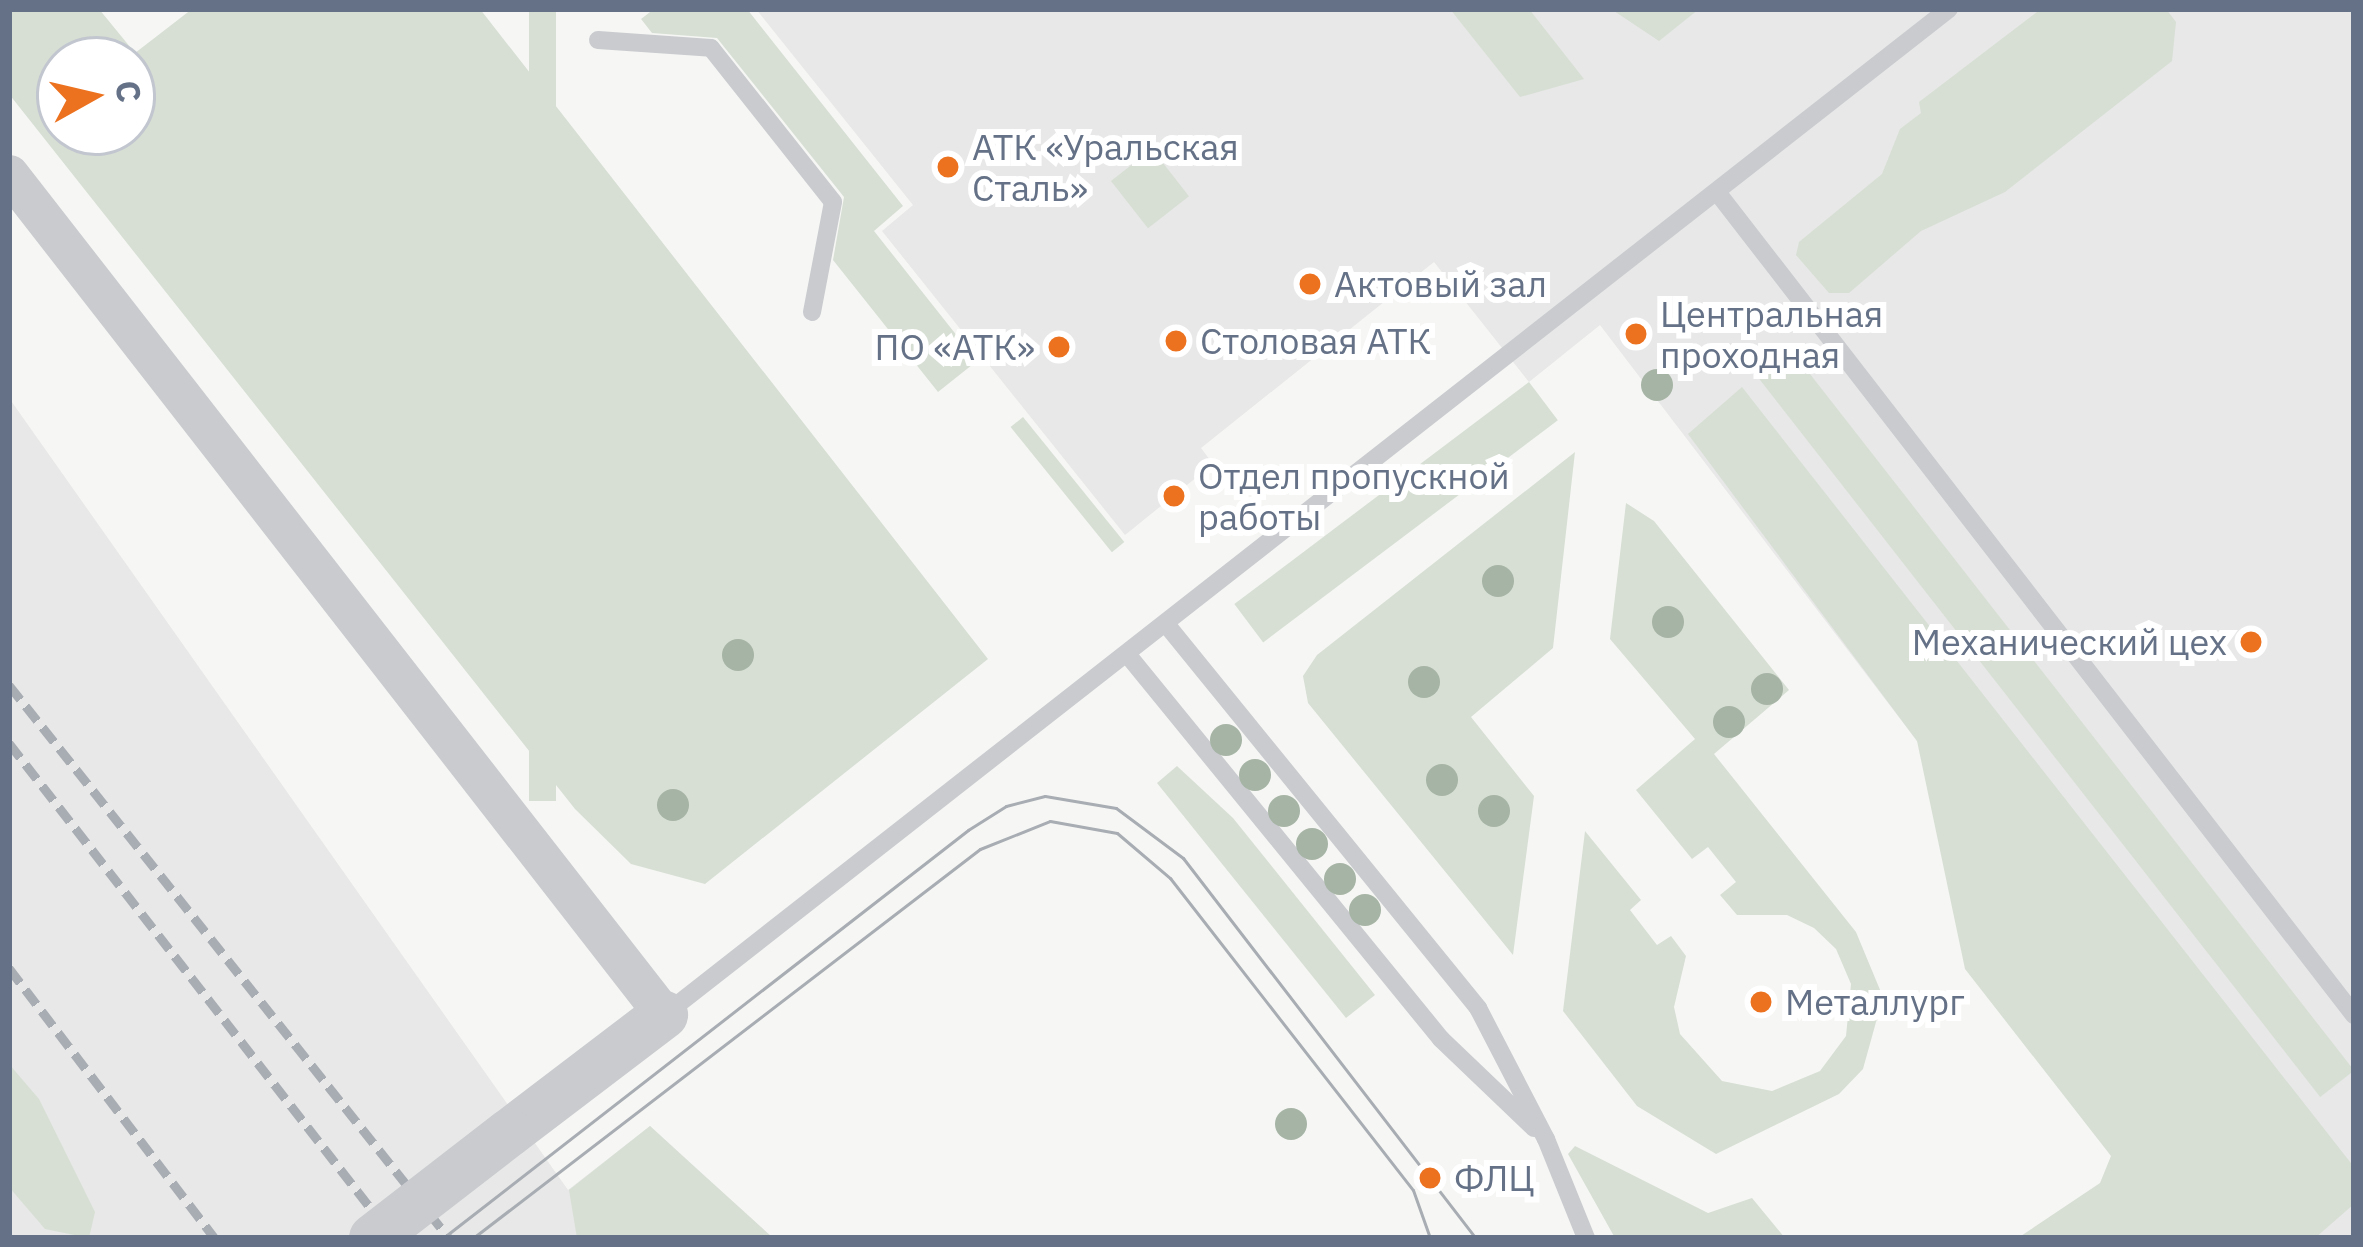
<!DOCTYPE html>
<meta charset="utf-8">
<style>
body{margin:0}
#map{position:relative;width:2363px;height:1247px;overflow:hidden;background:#f6f7f4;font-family:"IBM Plex Sans",sans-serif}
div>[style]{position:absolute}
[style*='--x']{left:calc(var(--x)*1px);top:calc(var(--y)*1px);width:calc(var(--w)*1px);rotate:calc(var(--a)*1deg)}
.built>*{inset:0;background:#e7e8e7}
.green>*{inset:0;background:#d7dfd4;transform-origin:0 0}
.service>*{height:18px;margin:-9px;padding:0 9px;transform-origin:9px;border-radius:9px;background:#c9cbcf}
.minor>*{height:39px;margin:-19.5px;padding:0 19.5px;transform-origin:19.5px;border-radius:19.5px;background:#c9cbcf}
.tertiary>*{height:48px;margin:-24px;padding:0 24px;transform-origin:24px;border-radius:24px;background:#c9cbcf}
.tram>*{height:3px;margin:-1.5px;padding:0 1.5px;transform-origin:1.5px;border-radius:1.5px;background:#a8acb3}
.rail>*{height:9px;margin-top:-4.5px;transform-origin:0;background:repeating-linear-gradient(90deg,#a8acb3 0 18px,transparent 0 27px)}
.tertiary-bridge>*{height:48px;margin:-24px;padding:0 24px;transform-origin:24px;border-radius:24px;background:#c9cbcf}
.trees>*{width:32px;height:32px;margin:-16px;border-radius:50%;background:#a6b4a5}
.dots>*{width:33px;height:33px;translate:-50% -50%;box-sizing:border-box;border:6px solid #fff;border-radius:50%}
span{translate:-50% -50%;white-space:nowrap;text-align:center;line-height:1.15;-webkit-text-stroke:12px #fff;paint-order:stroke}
.poi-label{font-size:36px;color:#647186}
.left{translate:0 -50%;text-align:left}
.right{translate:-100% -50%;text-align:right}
.frame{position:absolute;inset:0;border:12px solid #647186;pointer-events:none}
.north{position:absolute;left:36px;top:36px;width:120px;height:120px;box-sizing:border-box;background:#fff;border:3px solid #c1c6cf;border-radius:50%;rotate:82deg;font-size:33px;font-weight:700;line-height:48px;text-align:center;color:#647186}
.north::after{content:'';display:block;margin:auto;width:42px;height:54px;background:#ec721f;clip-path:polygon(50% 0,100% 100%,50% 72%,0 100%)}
</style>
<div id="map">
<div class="built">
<i style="clip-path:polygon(756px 9px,2354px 9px,2354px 1238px,2315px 1238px,1917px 741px,1600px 325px,1529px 382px,1434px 262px,1201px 448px,1213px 464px,1125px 535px,882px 231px,913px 205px)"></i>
<i style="clip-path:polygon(9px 398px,568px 1190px,650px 1126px,773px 1238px,9px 1238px)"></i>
</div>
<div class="green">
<i style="clip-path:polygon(evenodd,9px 9px,99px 9px,135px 53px,192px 9px,480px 9px,988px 659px,705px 884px,631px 864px,575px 809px,9px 94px,9px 9px,60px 60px,132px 60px,132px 132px,60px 132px,60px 60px)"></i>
<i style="left:529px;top:9px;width:27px;height:792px"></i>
<i style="clip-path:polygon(654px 9px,747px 9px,903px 206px,874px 231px,977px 361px,938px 392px,833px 260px,844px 197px,717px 38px,652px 33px,641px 19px)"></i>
<i style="clip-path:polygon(1450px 9px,1529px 9px,1584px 79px,1520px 97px)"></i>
<i style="clip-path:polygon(1611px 9px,1699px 9px,1659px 41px)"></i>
<i style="clip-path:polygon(2041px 9px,2166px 9px,2176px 22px,2172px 61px,2005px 192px,1921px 231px,1849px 293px,1829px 293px,1796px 255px,1799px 242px,1882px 174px,1900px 129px,1921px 113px,1919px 102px)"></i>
<i style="left:1152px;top:149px;width:60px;height:52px;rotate:52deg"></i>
<i style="left:1792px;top:351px;width:913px;height:43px;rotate:52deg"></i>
<i style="left:1529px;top:382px;width:48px;height:369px;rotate:53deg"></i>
<i style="clip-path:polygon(1742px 387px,2354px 1167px,2354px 1204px,2315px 1238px,2018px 1238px,2100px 1183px,2111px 1156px,1965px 969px,1917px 741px,1688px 434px)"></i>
<i style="left:1023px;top:417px;width:161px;height:16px;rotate:51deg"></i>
<i style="clip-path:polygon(1575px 452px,1553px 648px,1471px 717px,1534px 796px,1513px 955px,1308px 703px,1303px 676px,1317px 655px)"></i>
<i style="clip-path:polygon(1626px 503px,1654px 521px,1789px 690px,1714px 754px,1856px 932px,1883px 997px,1863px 1069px,1839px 1094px,1716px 1154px,1637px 1106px,1563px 1011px,1585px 831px,1641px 900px,1630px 910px,1657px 945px,1671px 936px,1686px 956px,1674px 1007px,1680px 1034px,1722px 1081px,1772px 1091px,1820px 1071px,1846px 1036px,1851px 984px,1836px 949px,1814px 928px,1787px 915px,1737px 915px,1720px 895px,1736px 882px,1708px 847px,1692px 859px,1636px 790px,1695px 739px,1610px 639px)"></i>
<i style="clip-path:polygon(1177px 766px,1233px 818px,1375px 995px,1346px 1018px,1157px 783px)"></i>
<i style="clip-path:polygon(9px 1064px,39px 1099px,95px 1212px,89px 1238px,45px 1229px,9px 1187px)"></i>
<i style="clip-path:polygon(650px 1126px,698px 1170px,773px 1238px,577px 1238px,569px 1190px)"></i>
<i style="clip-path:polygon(1575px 1146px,1708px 1213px,1752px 1198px,1785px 1238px,1615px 1238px,1568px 1154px)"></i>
</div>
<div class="service">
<i style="--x:598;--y:40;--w:113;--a:4"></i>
<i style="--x:711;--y:48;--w:196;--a:51.6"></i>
<i style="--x:833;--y:202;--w:112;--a:100.8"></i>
<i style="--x:1717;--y:192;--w:1041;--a:52.26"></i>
<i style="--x:1166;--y:624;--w:495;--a:50.9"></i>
<i style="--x:1478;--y:1008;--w:148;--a:62.6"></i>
<i style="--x:1546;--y:1139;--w:107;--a:68"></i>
<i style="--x:1127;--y:654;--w:497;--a:50.8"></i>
<i style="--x:1441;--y:1039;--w:129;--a:43.7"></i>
<i style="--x:664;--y:1015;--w:1632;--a:-38.06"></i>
</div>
<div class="minor">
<i style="--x:9;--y:174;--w:1066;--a:52.09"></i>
</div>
<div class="tertiary">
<i style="--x:509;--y:1133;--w:195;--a:-37.3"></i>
</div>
<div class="tram">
<i style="--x:443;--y:1238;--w:665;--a:-37.85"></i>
<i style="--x:968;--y:830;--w:45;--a:-32.3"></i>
<i style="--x:1006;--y:806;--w:40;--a:-14.4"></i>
<i style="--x:1045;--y:796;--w:72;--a:9.6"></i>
<i style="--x:1116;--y:808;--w:84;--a:36.7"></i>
<i style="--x:1183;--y:858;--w:480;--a:52.4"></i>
<i style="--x:473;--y:1238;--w:639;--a:-37.5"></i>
<i style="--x:980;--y:849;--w:75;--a:-21.8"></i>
<i style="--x:1050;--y:821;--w:68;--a:10.2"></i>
<i style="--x:1117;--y:833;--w:70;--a:40.3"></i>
<i style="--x:1170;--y:878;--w:395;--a:52.1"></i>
<i style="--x:1413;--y:1190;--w:51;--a:70.5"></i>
</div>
<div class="rail">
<i style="--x:9;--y:685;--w:707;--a:51.49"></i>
<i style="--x:9;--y:743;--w:627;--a:52.13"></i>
<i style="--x:9;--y:968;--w:340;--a:52.7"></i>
</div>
<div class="tertiary-bridge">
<i style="--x:373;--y:1238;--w:172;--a:-37.7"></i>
</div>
<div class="trees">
<i style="left:1657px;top:385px"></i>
<i style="left:1498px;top:581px"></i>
<i style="left:1668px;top:622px"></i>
<i style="left:738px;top:655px"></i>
<i style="left:1424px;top:682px"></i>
<i style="left:1767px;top:689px"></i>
<i style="left:1729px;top:722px"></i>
<i style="left:1226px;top:740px"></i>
<i style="left:1255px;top:775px"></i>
<i style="left:1442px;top:780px"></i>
<i style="left:673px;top:805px"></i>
<i style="left:1284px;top:811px"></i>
<i style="left:1494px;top:811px"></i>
<i style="left:1312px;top:844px"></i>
<i style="left:1340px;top:879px"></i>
<i style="left:1365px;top:910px"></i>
<i style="left:1291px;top:1124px"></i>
</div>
<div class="dots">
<i style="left:948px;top:167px;background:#ec721f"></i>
<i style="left:1310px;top:284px;background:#ec721f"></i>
<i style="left:1636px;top:334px;background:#ec721f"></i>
<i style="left:1176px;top:341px;background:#ec721f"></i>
<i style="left:1059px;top:347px;background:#ec721f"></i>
<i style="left:1174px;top:496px;background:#ec721f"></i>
<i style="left:2251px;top:642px;background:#ec721f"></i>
<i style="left:1761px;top:1002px;background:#ec721f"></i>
<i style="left:1430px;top:1178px;background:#ec721f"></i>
</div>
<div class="poi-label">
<span class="left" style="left:972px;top:167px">АТК «Уральская<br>Сталь»</span>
<span class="left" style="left:1334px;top:284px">Актовый зал</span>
<span class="left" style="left:1660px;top:334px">Центральная<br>проходная</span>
<span class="left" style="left:1200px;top:341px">Столовая АТК</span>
<span class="right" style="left:1035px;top:347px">ПО «АТК»</span>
<span class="left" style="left:1198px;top:496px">Отдел пропускной<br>работы</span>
<span class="right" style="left:2227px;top:642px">Механический цех</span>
<span class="left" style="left:1785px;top:1002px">Металлург</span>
<span class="left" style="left:1454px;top:1178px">ФЛЦ</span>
</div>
<div class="frame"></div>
<div class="north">С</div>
</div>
